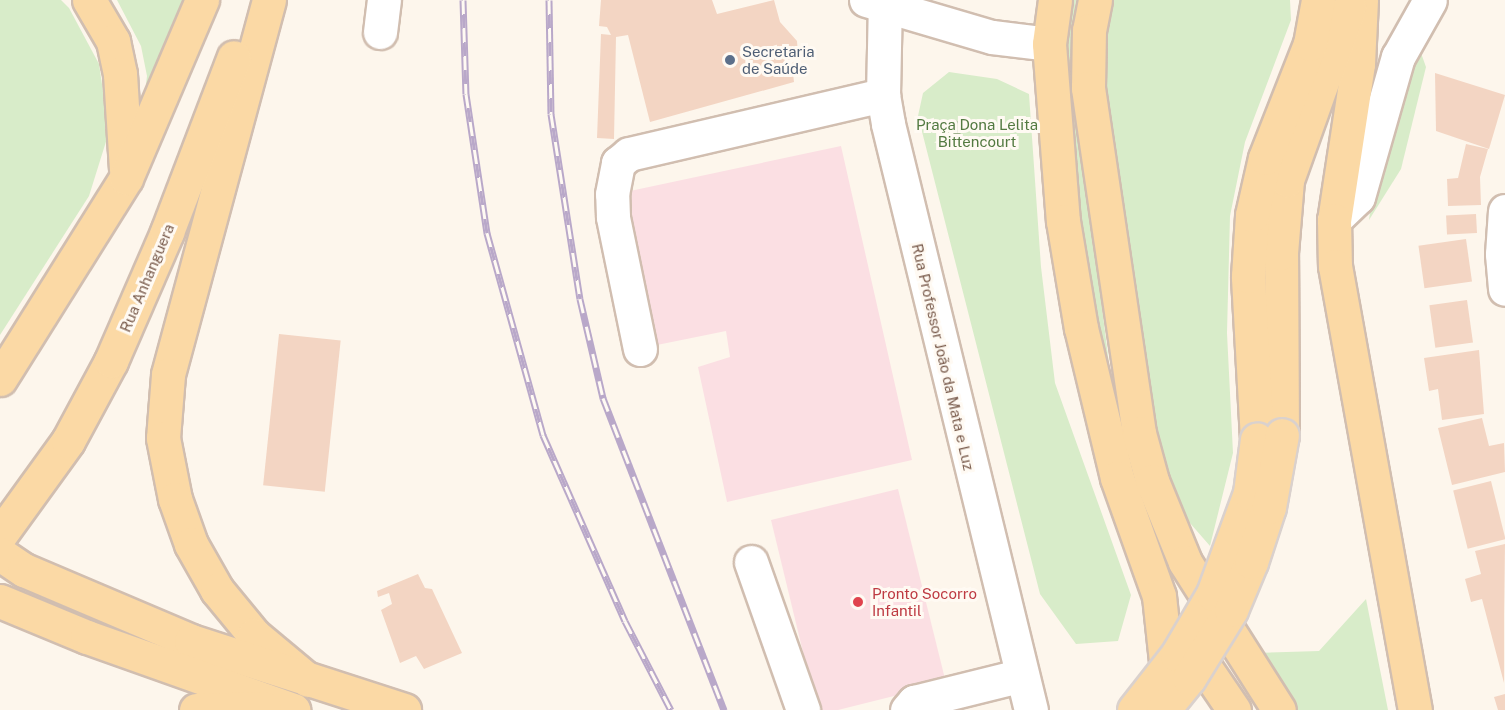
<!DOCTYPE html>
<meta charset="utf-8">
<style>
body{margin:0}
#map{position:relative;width:1505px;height:710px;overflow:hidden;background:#fdf6ec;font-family:"Public Sans",sans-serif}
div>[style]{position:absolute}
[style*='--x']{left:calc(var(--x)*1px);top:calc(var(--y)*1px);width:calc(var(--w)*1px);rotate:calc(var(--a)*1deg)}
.medical>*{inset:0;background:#fbdfe3}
.green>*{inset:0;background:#d8ecc9}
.building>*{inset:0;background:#f3d5c3;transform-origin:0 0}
.roads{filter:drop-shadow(2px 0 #d1beb0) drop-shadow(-2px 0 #d1beb0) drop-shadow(0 2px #d1beb0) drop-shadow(0 -2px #d1beb0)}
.minor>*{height:33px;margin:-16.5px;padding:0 16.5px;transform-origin:16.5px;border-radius:16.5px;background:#fff}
.major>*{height:33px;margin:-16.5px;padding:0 16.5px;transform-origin:16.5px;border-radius:16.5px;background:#fbd9a5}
.rail>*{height:7px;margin-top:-3.5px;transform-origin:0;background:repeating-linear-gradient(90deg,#fffaf3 0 14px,#b9a8c9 0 28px);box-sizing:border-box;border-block:2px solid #b9a8c9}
.bridges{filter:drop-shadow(2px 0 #dad1cd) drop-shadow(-2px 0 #dad1cd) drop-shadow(0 2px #dad1cd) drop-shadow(0 -2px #dad1cd)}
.major-bridge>*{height:33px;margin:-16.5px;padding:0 16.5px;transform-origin:16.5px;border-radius:16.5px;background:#fbd9a5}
.trees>*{width:18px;height:18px;margin:-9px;border-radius:50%;background:#a0b28e}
.dots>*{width:16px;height:16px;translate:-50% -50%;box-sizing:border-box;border:3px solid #fffaf3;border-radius:50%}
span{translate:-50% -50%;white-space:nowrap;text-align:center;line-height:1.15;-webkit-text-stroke:6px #fffaf3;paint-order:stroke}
.service-label{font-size:15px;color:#4e5e75}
.left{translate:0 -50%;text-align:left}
.park-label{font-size:15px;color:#537a41}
.street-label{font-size:15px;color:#7a5c4d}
.health-label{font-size:15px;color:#be3a42}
</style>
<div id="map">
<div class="medical">
<i style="clip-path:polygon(841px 146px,912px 460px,727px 502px,698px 367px,730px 357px,726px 331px,647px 347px,616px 194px)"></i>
<i style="clip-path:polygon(898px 489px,946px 683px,838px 710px,817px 710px,771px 520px)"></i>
</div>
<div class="green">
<i style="clip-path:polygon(0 0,61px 0,69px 8px,99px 64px,109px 132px,89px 196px,0 335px)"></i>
<i style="clip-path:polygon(117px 0,183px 0,144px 101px,147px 76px,141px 46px)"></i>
<i style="clip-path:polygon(1066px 0,1076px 0,1071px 53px,1118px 438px,1088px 276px,1059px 39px)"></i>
<i style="clip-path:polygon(1109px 0,1290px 0,1291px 20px,1245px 142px,1230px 216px,1227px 333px,1233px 453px,1210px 546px,1176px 507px,1142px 395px,1103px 92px)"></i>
<i style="clip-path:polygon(1417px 42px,1426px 67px,1401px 169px,1369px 220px,1376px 170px)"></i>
<i style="clip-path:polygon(949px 72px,997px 79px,1029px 94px,1041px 267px,1055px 383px,1131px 595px,1118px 641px,1076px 644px,1040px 594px,918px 116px,923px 93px)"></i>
<i style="clip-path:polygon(1366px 599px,1388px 710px,1295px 710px,1256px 653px,1319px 651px)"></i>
</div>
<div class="building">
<i style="clip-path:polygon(601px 0,712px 0,717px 14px,774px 0,780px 22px,797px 41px,798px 55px,792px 65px,794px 82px,650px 122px,628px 35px,616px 37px,614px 139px,597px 138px,601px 34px,611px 35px,607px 27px,599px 26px)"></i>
<i style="clip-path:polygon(1435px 73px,1505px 95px,1489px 149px,1436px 131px)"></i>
<i style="clip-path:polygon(1466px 144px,1488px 149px,1480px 177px,1481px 205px,1448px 206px,1447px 179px,1458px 178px)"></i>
<i style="left:1476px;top:214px;width:19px;height:30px;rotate:87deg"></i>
<i style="left:1466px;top:239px;width:43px;height:48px;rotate:82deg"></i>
<i style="left:1467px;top:300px;width:43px;height:38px;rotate:82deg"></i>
<i style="left:279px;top:334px;width:62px;height:152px;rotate:6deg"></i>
<i style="clip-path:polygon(1479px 350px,1484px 414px,1442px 420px,1438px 389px,1429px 391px,1424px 358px)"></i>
<i style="clip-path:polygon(1482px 418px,1489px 446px,1504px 443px,1505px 472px,1452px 485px,1438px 428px)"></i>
<i style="left:1491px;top:481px;width:60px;height:39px;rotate:76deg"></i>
<i style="clip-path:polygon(1505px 544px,1504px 615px,1504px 683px,1482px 599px,1471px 602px,1465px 579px,1481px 574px,1475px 551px)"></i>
<i style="clip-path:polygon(418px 574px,425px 588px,432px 589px,462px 653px,424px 669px,416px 656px,400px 663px,381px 610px,392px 604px,389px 593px,378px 597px,377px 591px)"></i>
<i style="clip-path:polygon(1505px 694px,1505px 710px,1498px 710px,1494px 697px)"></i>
</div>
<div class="roads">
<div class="minor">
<i style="--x:866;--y:0;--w:131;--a:16.4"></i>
<i style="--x:992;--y:37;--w:57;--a:7"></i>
<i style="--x:885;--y:0;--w:95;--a:91.2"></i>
<i style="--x:883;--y:95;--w:29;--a:80"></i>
<i style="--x:888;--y:124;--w:603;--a:76.29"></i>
<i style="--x:380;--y:32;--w:32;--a:-83"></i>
<i style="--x:1505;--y:211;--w:43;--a:94"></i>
<i style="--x:1502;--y:254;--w:35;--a:85"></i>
<i style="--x:1334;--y:220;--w:33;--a:-44"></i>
<i style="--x:1358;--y:197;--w:146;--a:-74.1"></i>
<i style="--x:1398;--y:57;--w:65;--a:-60.7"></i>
<i style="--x:640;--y:349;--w:135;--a:-101.6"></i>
<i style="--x:613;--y:217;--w:23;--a:-92"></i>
<i style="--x:612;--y:194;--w:32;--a:-79"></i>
<i style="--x:618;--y:163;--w:14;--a:-39"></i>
<i style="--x:629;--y:154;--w:261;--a:-13.1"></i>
<i style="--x:751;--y:562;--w:157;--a:70.6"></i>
<i style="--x:907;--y:710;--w:11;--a:-49"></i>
<i style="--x:914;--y:702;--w:108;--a:-13.9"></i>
</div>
<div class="major">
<i style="--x:89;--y:0;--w:48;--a:59.7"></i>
<i style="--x:113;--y:41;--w:34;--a:78"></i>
<i style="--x:120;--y:74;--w:96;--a:86.4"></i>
<i style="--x:269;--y:0;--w:388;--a:105.1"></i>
<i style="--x:168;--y:375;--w:63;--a:94.5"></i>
<i style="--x:163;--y:438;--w:62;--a:78.9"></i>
<i style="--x:175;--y:499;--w:48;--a:70.4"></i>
<i style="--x:191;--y:544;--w:53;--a:60.5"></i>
<i style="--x:217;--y:590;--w:58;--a:50.6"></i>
<i style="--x:254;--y:635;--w:70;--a:39.8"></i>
<i style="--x:1055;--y:0;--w:44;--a:97.8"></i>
<i style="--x:1049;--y:44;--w:178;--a:85.5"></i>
<i style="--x:1063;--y:221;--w:109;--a:80.5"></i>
<i style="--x:1081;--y:328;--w:154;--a:76.5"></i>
<i style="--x:1117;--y:478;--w:125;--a:70.4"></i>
<i style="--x:1159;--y:596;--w:94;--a:83.9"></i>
<i style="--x:1095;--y:0;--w:31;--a:101"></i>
<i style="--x:1089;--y:30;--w:58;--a:91"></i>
<i style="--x:1088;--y:88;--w:349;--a:81.6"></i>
<i style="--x:1139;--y:433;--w:50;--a:74.8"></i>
<i style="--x:1152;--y:481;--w:87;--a:67.8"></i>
<i style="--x:1185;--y:562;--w:175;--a:57.6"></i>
<i style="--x:1361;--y:0;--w:64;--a:92.7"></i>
<i style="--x:1358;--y:64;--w:158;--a:98.7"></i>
<i style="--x:1334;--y:220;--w:46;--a:88.8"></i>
<i style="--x:1335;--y:266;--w:451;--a:79.8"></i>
<i style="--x:0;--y:379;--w:237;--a:-57.9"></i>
<i style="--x:126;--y:178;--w:194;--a:-66.9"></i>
<i style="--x:1282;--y:435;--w:182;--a:-90.3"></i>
<i style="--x:1281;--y:253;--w:73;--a:-85.3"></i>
<i style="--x:1287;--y:180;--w:184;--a:-70.3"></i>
<i style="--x:1257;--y:439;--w:163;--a:-93.2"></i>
<i style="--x:1248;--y:276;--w:61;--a:-86.2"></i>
<i style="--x:1252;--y:215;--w:58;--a:-77.2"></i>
<i style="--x:1265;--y:158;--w:123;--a:-68.5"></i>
<i style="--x:1310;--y:44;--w:45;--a:-79.7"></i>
<i style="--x:0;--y:535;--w:116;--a:-54.1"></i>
<i style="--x:68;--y:441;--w:91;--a:-61.7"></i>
<i style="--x:111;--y:361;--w:141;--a:-66.5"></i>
<i style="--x:167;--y:232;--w:187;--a:-69.1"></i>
<i style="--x:0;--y:554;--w:29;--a:34"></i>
<i style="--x:24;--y:570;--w:181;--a:23"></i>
<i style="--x:191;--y:641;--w:224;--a:17.9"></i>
<i style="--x:0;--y:601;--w:94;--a:22.5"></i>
<i style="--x:87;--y:637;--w:219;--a:19.5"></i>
<i style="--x:1185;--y:638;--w:87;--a:55.8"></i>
<i style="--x:196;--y:710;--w:68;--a:-1.7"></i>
</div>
</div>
<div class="rail">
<i style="--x:463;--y:0;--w:94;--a:88.2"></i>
<i style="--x:466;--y:94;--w:141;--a:81.4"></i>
<i style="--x:487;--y:233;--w:210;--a:74.5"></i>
<i style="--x:543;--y:435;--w:203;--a:66.2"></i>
<i style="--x:625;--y:621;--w:100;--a:62.7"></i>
<i style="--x:549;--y:0;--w:114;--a:89"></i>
<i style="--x:551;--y:114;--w:187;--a:81.1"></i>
<i style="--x:580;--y:299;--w:102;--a:76.9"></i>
<i style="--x:603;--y:398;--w:335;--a:68.8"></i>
</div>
<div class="bridges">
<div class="major-bridge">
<i style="--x:1134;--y:710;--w:70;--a:-52"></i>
<i style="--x:1177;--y:655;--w:71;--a:-59.5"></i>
<i style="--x:1213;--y:594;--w:108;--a:-69.9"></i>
<i style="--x:1250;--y:493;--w:54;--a:-82.6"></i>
<i style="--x:1163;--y:710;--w:41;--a:-50.9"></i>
<i style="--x:1189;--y:678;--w:80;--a:-58.3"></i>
<i style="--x:1231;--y:610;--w:52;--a:-67.4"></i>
<i style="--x:1251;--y:562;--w:58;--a:-71.9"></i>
<i style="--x:1269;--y:507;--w:73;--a:-79.8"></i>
</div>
</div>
<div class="trees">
<i style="left:953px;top:129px"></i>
</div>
<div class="dots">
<i style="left:730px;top:60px;background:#5c6f8a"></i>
<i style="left:858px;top:602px;background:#e0444e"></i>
</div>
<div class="service-label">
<span class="left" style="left:742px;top:60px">Secretaria<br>de Saúde</span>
</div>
<div class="park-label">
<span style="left:977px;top:133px">Praça Dona Lelita<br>Bittencourt</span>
</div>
<div class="street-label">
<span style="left:147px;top:278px;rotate:-67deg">Rua Anhanguera</span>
<span style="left:943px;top:357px;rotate:77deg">Rua Professor João da Mata e Luz</span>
</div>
<div class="health-label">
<span class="left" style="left:872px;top:602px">Pronto Socorro<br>Infantil</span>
</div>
</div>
